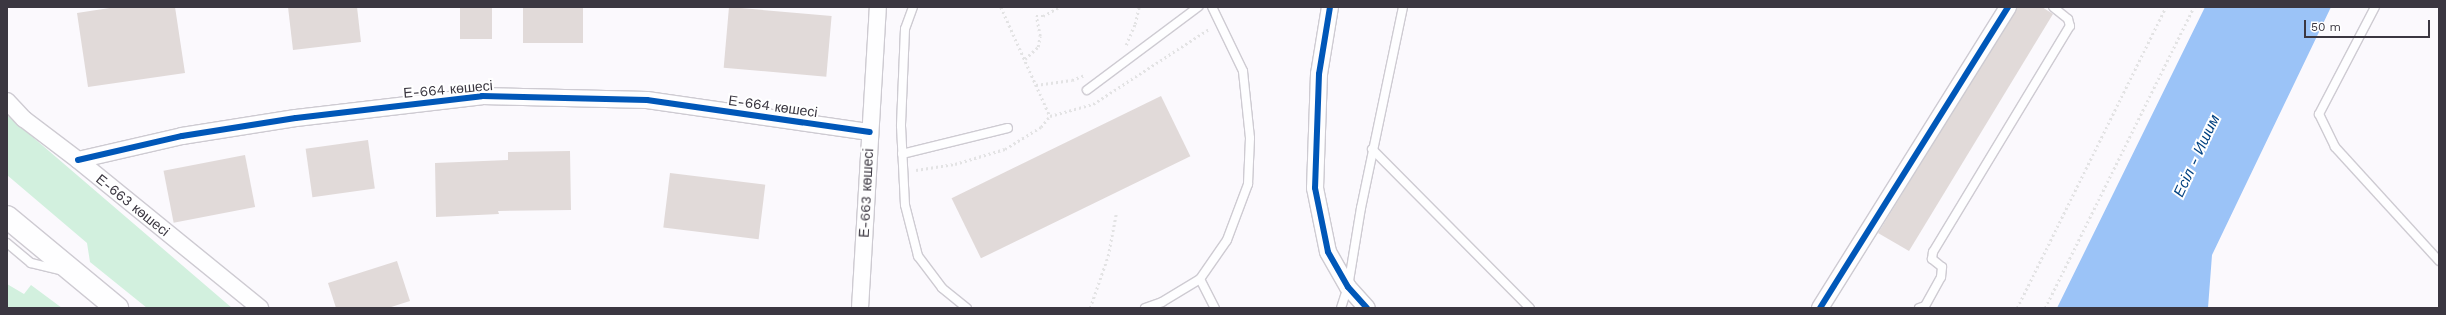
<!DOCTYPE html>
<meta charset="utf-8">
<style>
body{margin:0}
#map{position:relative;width:2446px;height:315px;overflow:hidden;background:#fbf9fd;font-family:"Work Sans",sans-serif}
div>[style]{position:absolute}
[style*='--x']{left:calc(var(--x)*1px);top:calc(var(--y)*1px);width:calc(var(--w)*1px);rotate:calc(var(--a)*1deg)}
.green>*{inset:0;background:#d2f0de}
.water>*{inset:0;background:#9bc3f7}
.building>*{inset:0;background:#e1dad9;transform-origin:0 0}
.path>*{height:2.5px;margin-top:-1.25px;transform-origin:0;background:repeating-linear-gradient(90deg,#e3e3e4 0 2px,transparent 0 5px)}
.roads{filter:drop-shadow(1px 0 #cecbd2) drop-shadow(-1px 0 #cecbd2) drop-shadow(0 1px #cecbd2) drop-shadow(0 -1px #cecbd2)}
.service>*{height:8px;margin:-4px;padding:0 4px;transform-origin:4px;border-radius:4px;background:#fefeff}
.minor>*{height:16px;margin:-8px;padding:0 8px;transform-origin:8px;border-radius:8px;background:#fefeff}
.secondary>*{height:22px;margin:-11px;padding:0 11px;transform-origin:11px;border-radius:11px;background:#fefeff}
.cycleway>*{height:6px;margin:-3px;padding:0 3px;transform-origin:3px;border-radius:3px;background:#0057b8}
span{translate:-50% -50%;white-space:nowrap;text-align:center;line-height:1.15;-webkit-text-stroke:4px #fff;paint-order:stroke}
.street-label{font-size:14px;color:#3b3741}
.water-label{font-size:15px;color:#004181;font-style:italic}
.frame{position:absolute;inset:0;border:8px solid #3b3741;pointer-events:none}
.scale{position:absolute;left:2304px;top:20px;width:126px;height:18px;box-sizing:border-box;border:2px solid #3b3741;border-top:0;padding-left:5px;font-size:12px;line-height:14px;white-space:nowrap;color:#3b3741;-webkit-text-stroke:3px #fff;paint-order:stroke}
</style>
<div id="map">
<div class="green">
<i style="clip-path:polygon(7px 115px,232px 308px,147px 308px,90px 262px,87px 243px,7px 175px)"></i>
<i style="clip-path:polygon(7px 284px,24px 294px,31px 285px,62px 308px,7px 308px)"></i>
</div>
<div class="water">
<i style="clip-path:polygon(2205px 7px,2331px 7px,2212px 255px,2208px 308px,2057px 308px)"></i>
</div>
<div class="building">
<i style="clip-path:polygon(116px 7px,175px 7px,185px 73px,88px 87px,77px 13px)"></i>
<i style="clip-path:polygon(288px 7px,357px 7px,361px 42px,293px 50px)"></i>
<i style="left:460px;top:7px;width:32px;height:32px"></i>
<i style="left:523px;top:7px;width:60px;height:36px"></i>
<i style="left:729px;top:7px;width:103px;height:61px;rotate:5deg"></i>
<i style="clip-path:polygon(2017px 7px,2042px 7px,2053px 14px,1909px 251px,1878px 233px)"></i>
<i style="left:1161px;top:96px;width:67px;height:233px;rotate:64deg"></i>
<i style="left:368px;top:140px;width:49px;height:63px;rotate:82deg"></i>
<i style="clip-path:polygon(570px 151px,571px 210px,498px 211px,499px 214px,436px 217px,435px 163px,508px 160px,508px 152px)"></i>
<i style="left:245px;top:155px;width:53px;height:83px;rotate:79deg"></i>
<i style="left:670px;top:173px;width:96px;height:55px;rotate:7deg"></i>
<i style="clip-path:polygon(397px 261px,410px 301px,388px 308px,336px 308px,328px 283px)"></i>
</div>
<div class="path">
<i style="--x:1001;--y:7;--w:120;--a:65.8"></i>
<i style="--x:1126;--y:45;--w:23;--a:-67"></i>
<i style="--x:1135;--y:24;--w:17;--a:-77"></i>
<i style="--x:1025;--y:59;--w:18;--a:-43"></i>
<i style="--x:1038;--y:47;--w:11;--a:-80"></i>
<i style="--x:1040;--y:36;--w:20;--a:-101"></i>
<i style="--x:1036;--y:16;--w:7;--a:0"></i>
<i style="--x:1043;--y:16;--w:18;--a:-29"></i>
<i style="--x:1036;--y:85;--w:36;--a:-8"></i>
<i style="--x:1072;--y:80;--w:14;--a:-21"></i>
<i style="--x:916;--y:170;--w:39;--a:-9"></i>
<i style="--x:955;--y:164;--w:52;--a:-16.7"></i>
<i style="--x:1005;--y:149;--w:42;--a:-31.4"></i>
<i style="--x:1041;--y:127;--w:14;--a:-51"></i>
<i style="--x:1050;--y:116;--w:45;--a:-15.6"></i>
<i style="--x:1093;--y:104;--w:138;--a:-32.9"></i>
<i style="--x:1090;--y:308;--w:55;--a:-70.9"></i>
<i style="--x:1108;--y:256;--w:43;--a:-79.2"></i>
<i style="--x:2017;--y:308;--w:336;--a:-63.7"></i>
<i style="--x:2045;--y:308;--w:336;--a:-63.7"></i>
</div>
<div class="roads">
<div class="service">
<i style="--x:913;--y:7;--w:23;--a:110"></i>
<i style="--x:905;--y:29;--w:97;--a:92.4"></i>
<i style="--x:901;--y:126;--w:79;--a:87.1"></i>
<i style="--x:905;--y:205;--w:53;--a:75.7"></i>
<i style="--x:918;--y:256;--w:40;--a:53"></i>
<i style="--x:942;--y:288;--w:32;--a:39"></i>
<i style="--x:2375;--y:7;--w:121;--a:117.6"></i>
<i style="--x:2319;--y:114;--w:37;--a:64"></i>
<i style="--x:2335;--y:147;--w:154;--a:47.6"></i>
<i style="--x:1087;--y:90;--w:139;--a:-36.8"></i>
<i style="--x:1372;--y:149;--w:224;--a:45.2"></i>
<i style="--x:902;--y:154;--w:109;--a:-13.8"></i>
<i style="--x:7;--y:243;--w:31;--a:40"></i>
<i style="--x:31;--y:263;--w:32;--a:14"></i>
<i style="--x:1200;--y:279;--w:33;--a:63"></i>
<i style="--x:1145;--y:308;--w:18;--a:-19"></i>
<i style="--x:1162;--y:302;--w:44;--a:-31.2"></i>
<i style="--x:1200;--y:279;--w:47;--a:-55.3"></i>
<i style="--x:1227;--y:240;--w:60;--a:-69.4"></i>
<i style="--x:1248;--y:184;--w:46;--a:-87.5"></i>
<i style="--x:1250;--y:138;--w:67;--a:-96"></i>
<i style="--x:1243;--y:71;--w:71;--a:-115.8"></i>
<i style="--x:1341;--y:308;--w:22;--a:-72"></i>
<i style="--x:1348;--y:287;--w:80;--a:-80.7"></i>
<i style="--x:1361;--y:208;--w:205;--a:-78.2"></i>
<i style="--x:1919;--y:308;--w:6;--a:-18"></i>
<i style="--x:1925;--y:306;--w:33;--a:-61"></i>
<i style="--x:1941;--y:277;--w:10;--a:-84"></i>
<i style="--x:1942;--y:267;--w:13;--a:-141"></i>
<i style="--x:1932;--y:259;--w:7;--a:-82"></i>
<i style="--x:1933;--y:252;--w:264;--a:-58.8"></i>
<i style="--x:2070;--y:26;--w:7;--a:-106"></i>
<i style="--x:2068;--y:19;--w:19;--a:-141"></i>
</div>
<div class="minor">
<i style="--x:1330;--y:7;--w:68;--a:99.3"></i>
<i style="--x:1319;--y:74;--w:114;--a:92"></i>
<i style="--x:1315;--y:188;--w:65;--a:78.5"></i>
<i style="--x:1328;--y:252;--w:40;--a:60.3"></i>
<i style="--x:1348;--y:287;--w:28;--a:48"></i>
<i style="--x:7;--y:101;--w:25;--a:47"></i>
<i style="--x:24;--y:119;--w:68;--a:37.2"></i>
<i style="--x:78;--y:160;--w:235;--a:39.1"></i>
<i style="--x:78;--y:160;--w:107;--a:-13"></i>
<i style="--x:182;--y:136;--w:115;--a:-9"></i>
<i style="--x:296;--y:118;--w:187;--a:-6.7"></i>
<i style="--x:482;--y:96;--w:165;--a:1.4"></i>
<i style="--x:647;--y:100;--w:225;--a:8.2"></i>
<i style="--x:860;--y:308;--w:302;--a:-86.6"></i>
<i style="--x:1820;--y:308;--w:355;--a:-58"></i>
</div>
<div class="secondary">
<i style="--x:7;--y:217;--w:143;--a:39.6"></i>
</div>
</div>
<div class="cycleway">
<i style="--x:1330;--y:7;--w:68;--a:99.3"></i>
<i style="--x:1319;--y:74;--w:114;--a:92"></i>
<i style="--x:1315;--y:188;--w:65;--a:78.5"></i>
<i style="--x:1328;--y:252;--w:40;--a:60.3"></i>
<i style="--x:1348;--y:287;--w:28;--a:48"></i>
<i style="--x:78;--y:160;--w:107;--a:-13"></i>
<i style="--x:182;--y:136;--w:115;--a:-9"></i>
<i style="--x:296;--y:118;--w:187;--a:-6.7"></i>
<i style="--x:482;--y:96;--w:165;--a:1.4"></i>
<i style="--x:647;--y:100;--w:225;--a:8.2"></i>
<i style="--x:1820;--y:308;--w:355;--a:-58"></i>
</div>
<div class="street-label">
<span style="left:448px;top:89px;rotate:-5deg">Е-664 көшесі</span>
<span style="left:773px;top:106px;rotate:8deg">Е-664 көшесі</span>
<span style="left:866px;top:193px;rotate:-87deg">Е-663 көшесі</span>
<span style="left:133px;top:205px;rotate:39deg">Е-663 көшесі</span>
</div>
<div class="water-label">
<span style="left:2197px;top:156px;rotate:-65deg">Есіл - Ишим</span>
</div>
<div class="frame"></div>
<div class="scale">50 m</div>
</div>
